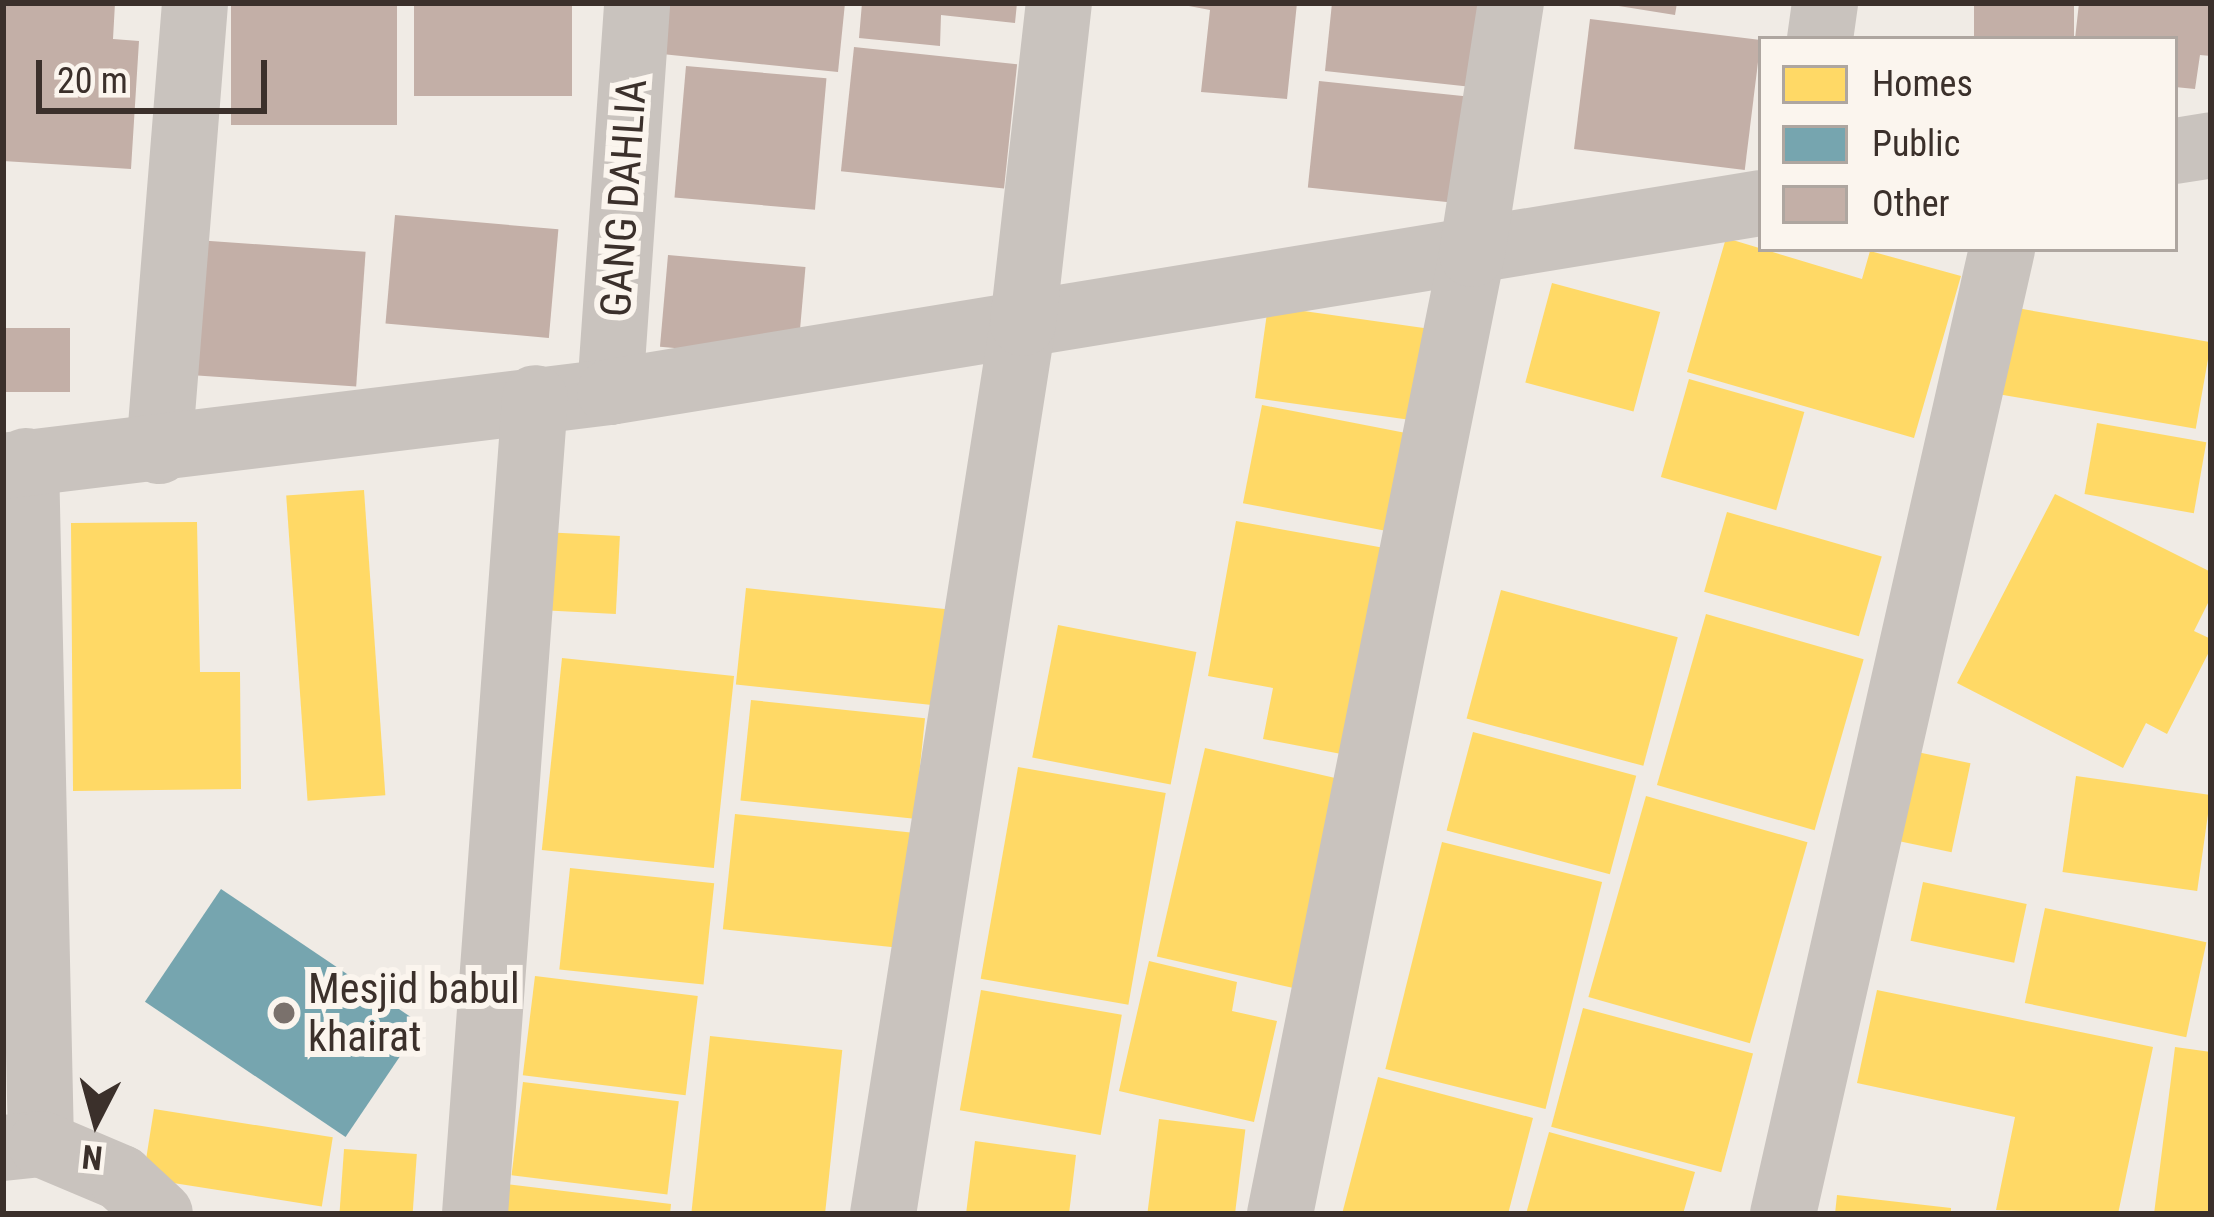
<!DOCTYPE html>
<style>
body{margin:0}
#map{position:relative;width:2214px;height:1217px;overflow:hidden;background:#f0ebe5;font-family:"Roboto Condensed",sans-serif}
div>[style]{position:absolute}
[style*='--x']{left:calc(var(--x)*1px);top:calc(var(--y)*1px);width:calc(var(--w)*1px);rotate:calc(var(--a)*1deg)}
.homes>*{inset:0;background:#ffd966;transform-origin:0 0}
.public>*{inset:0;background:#76a5af;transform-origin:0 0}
.building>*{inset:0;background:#c3afa7;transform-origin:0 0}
.minor>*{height:66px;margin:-33px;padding:0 33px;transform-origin:33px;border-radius:33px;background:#c9c3be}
.dots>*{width:33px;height:33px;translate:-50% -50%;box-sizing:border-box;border:6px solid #fbf5ee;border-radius:50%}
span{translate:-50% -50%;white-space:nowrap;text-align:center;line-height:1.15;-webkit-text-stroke:12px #fbf5ee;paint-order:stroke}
.street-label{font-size:42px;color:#3b302b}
.poi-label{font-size:42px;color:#3b302b}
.left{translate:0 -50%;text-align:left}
.frame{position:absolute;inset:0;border:6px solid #3b302b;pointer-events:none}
.legend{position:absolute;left:1758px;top:36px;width:420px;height:216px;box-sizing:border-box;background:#fbf5ee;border:3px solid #aea6a0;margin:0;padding:15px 21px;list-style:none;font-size:36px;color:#3b302b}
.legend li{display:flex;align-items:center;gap:24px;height:60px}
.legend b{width:60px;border:3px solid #aea6a0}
.north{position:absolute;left:36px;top:1061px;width:120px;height:120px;-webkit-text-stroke:9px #fbf5ee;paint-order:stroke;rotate:186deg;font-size:33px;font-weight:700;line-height:48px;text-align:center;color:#3b302b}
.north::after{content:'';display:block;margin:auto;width:42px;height:54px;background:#3b302b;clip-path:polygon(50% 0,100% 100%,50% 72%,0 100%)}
.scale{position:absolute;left:36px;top:60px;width:231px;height:54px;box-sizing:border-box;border:6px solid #3b302b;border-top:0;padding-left:15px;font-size:36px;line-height:42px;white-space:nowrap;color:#3b302b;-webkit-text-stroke:9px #fbf5ee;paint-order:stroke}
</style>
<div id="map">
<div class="homes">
<i style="clip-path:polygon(1726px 238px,1862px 279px,1870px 251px,1961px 276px,1914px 438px,1687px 372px)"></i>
<i style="left:1552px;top:283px;width:112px;height:103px;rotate:15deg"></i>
<i style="left:1268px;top:306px;width:159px;height:93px;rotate:8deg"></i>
<i style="left:2017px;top:308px;width:197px;height:88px;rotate:10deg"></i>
<i style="left:1689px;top:379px;width:120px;height:102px;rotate:16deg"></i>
<i style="left:1262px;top:405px;width:157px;height:100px;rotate:11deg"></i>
<i style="left:2097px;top:423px;width:111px;height:72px;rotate:10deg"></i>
<i style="left:364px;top:490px;width:306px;height:78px;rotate:86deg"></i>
<i style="clip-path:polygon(2055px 494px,2211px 572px,2211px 597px,2194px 631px,2211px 639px,2211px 648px,2167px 734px,2146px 723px,2123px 768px,1957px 683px)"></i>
<i style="left:1727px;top:512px;width:161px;height:83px;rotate:16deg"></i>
<i style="clip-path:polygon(1236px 521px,1401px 551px,1362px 758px,1263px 739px,1273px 688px,1208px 676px)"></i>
<i style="clip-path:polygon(197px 522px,200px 672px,240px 672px,241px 789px,73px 791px,71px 523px)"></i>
<i style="left:543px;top:532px;width:77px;height:78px;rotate:3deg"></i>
<i style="left:746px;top:588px;width:207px;height:97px;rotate:6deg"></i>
<i style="left:1501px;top:590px;width:183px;height:133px;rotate:15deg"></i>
<i style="left:1706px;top:614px;width:164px;height:178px;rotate:16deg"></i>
<i style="left:1058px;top:625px;width:141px;height:135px;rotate:11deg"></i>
<i style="left:562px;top:658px;width:173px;height:193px;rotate:6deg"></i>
<i style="left:751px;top:700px;width:175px;height:101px;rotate:6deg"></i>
<i style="left:1473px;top:732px;width:169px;height:102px;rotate:15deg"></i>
<i style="left:1205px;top:748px;width:147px;height:214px;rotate:13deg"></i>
<i style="left:1903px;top:749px;width:69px;height:91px;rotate:12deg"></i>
<i style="left:1018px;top:767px;width:150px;height:215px;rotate:10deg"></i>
<i style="left:2076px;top:776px;width:136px;height:97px;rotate:8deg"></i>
<i style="left:1646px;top:796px;width:168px;height:209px;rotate:16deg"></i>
<i style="left:735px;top:814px;width:179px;height:116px;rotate:6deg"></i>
<i style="left:1442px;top:842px;width:165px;height:234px;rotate:14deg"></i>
<i style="left:570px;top:868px;width:145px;height:102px;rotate:6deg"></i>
<i style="left:1923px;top:882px;width:106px;height:60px;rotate:12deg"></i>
<i style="left:2045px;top:908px;width:165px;height:97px;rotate:12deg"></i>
<i style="clip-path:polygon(1149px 961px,1237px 982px,1232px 1011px,1277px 1021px,1254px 1122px,1119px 1091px)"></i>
<i style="left:535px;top:976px;width:164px;height:100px;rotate:7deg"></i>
<i style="left:981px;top:990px;width:143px;height:122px;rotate:10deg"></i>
<i style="clip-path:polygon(1877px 990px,2153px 1047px,2118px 1214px,1996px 1210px,2015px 1117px,1857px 1083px)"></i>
<i style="left:1583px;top:1008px;width:176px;height:123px;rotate:15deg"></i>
<i style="left:710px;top:1036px;width:133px;height:179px;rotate:6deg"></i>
<i style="clip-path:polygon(2175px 1047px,2211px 1052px,2211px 1214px,2154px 1214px)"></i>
<i style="clip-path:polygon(1378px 1077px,1533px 1118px,1508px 1214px,1342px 1214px)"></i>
<i style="left:523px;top:1082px;width:157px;height:94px;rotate:7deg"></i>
<i style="left:154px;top:1109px;width:181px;height:70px;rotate:9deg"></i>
<i style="left:1159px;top:1119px;width:87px;height:96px;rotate:7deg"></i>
<i style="clip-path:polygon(1549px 1132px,1695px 1172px,1683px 1214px,1526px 1214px)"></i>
<i style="clip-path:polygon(975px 1141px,1076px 1155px,1069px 1214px,966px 1214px)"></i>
<i style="left:344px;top:1149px;width:73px;height:65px;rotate:4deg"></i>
<i style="clip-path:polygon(498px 1183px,671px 1204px,670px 1214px,494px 1214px)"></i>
<i style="clip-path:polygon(1837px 1195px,1951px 1208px,1951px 1214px,1835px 1214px)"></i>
</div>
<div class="public">
<i style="left:221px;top:889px;width:242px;height:136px;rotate:34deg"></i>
</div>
<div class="building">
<i style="clip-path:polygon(3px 3px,115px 3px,113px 39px,139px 41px,131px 169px,3px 161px)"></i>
<i style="left:231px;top:3px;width:166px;height:122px"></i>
<i style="left:414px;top:3px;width:158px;height:93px"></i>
<i style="clip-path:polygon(657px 3px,845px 3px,838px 72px,652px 53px)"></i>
<i style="clip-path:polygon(862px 3px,1017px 3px,1015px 23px,941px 15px,940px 46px,859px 38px)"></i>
<i style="clip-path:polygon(1173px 3px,1297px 3px,1287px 99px,1201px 92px,1210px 10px)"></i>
<i style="clip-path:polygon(1332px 3px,1480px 3px,1472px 87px,1325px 71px)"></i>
<i style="clip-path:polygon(1600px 3px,1677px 3px,1675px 15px)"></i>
<i style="left:1974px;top:3px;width:100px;height:36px"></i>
<i style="clip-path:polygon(2079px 3px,2211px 3px,2211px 56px,2200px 55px,2195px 89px,2175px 87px,2175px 39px,2075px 39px)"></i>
<i style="left:1590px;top:19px;width:172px;height:131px;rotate:7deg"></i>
<i style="left:854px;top:47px;width:164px;height:125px;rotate:6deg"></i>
<i style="left:686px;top:66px;width:141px;height:132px;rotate:5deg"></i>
<i style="left:1319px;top:81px;width:154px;height:107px;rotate:6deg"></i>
<i style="left:395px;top:215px;width:164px;height:109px;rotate:5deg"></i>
<i style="left:196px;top:240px;width:170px;height:135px;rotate:4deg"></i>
<i style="left:668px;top:255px;width:138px;height:92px;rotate:5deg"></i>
<i style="left:3px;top:328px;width:67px;height:64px"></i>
</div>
<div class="minor">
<i style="--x:1820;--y:39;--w:36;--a:-82"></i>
<i style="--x:2175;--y:151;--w:36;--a:-9"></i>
<i style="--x:610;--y:392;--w:390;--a:-86"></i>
<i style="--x:159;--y:451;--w:449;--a:-85.4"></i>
<i style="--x:26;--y:461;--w:683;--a:88.74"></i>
<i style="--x:3;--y:466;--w:611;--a:-6.95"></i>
<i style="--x:610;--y:392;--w:1166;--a:-9.33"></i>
<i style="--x:3;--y:1148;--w:38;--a:-6"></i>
<i style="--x:41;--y:1144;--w:87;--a:23"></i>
<i style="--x:121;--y:1178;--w:53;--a:42.7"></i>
<i style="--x:475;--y:1214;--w:818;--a:-85.79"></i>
<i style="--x:883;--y:1214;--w:902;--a:-81.07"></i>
<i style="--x:1023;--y:323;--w:322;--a:-83.6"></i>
<i style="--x:1280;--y:1214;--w:979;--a:-78.69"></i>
<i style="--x:1472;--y:254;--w:254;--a:-81.2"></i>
<i style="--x:1783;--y:1214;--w:990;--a:-77.21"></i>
</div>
<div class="dots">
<i style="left:284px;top:1013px;background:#7a716c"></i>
</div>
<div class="street-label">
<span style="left:624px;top:198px;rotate:-86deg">GANG DAHLIA</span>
</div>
<div class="poi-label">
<span class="left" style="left:308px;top:1013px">Mesjid babul<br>khairat</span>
</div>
<div class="frame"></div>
<ul class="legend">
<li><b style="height:33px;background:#ffd966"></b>Homes</li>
<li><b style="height:33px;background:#76a5af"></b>Public</li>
<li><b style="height:33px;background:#c3afa7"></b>Other</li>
</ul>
<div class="north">N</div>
<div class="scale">20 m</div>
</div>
